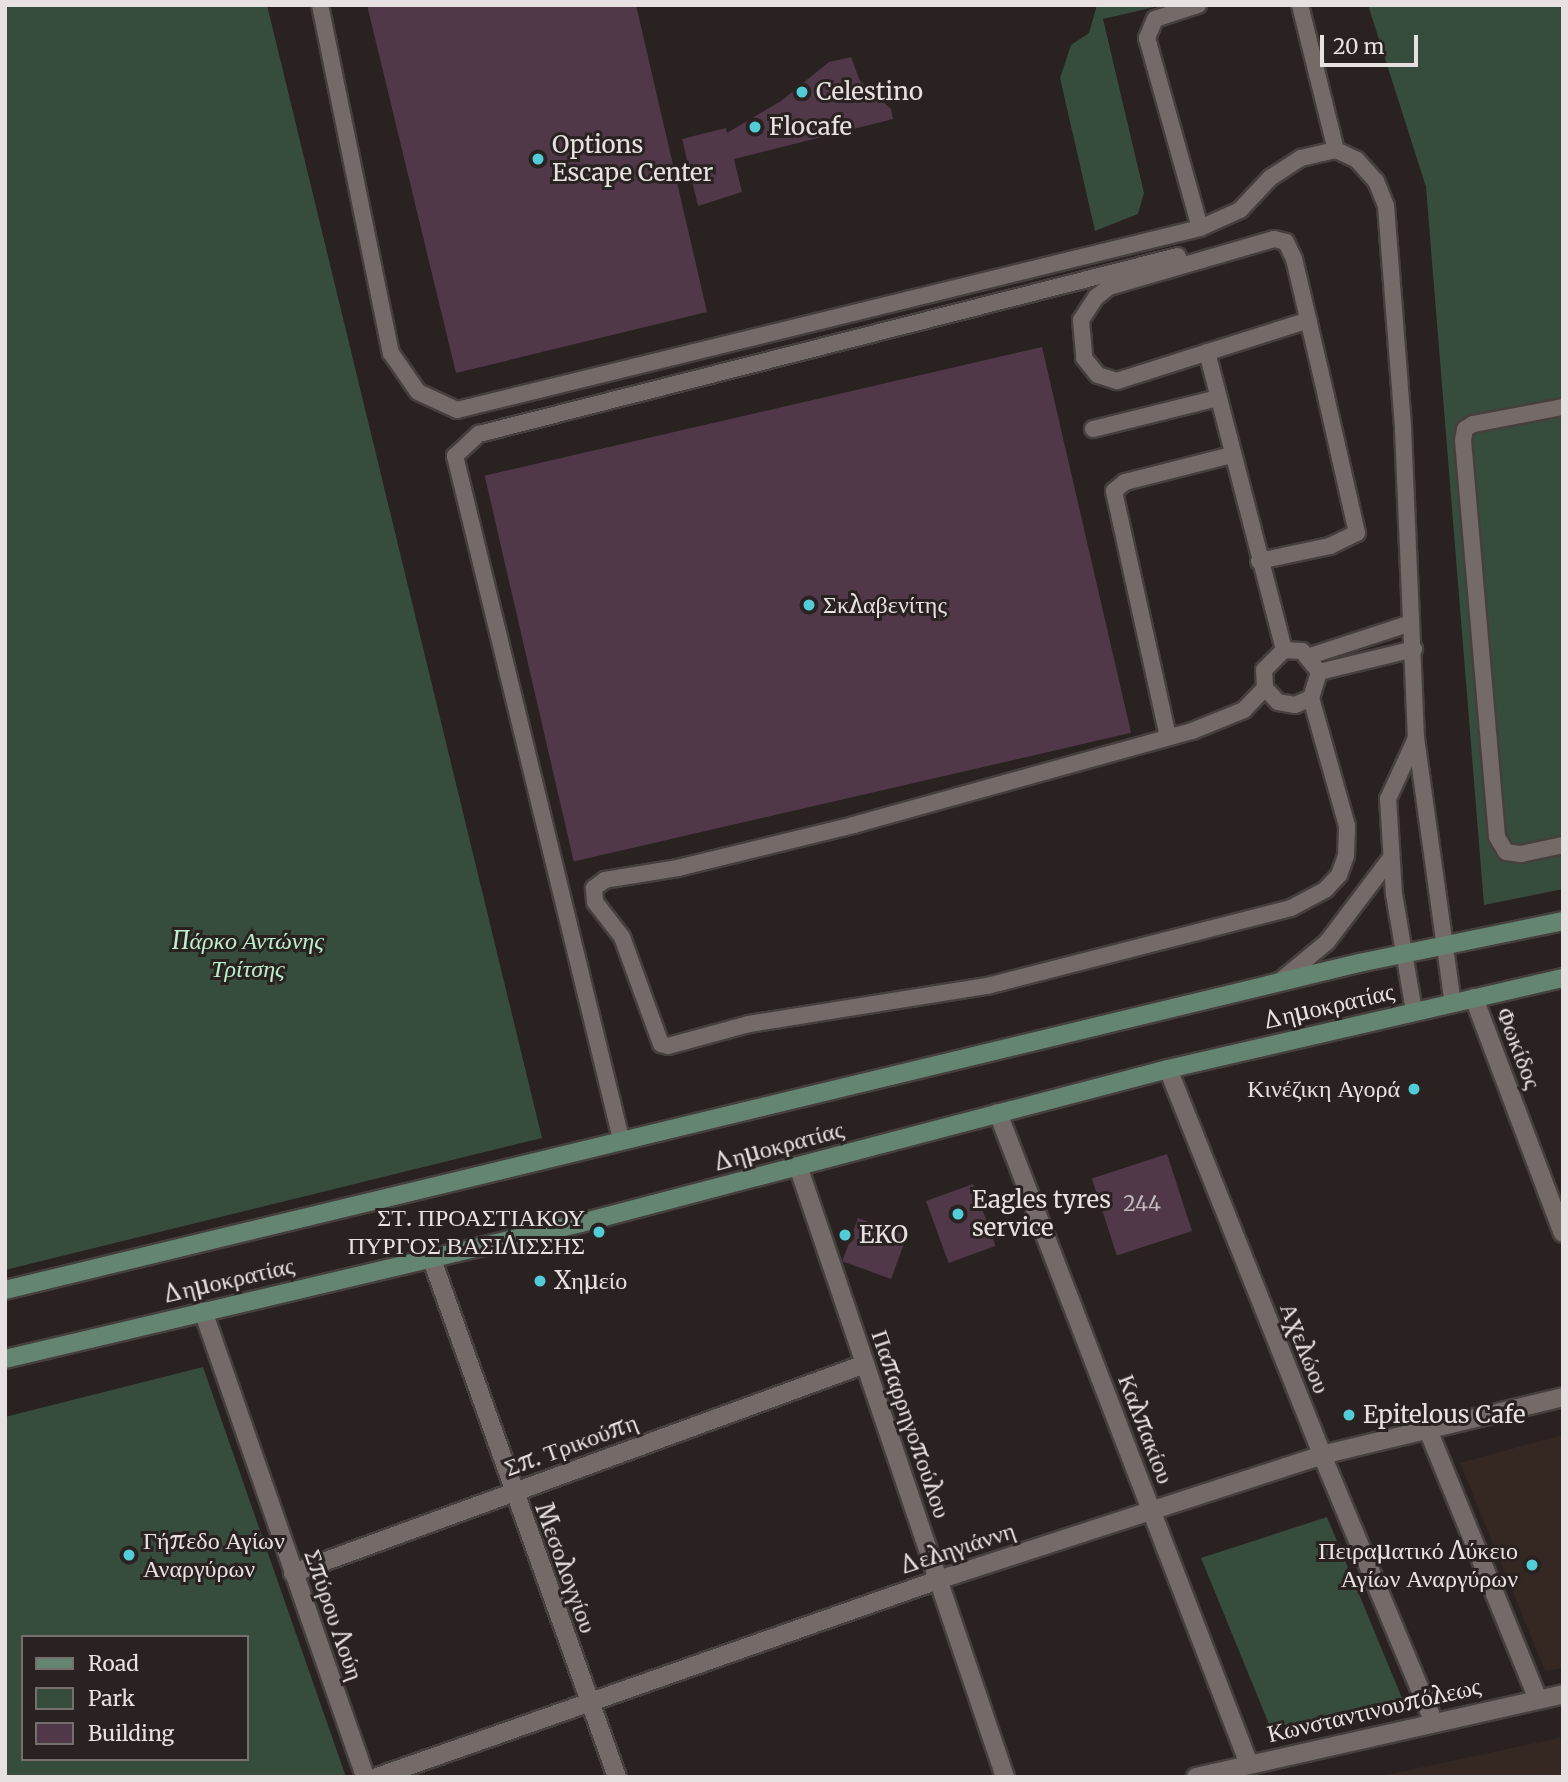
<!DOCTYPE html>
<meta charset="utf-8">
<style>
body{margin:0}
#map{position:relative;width:1568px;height:1782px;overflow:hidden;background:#292220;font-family:Merriweather,serif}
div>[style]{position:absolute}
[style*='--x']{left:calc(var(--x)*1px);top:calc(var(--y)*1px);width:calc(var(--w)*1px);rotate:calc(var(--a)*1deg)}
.built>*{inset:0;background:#352823}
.green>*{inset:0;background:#364c3d}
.building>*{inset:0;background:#503848;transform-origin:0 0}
.roads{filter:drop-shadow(2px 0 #453f3d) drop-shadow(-2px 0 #453f3d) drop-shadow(0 2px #453f3d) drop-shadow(0 -2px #453f3d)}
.service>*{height:16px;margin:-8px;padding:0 8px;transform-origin:8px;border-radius:8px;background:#746b68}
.pedestrian>*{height:18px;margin:-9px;padding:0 9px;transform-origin:9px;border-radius:9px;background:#746b68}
.minor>*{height:18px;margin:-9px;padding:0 9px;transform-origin:9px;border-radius:9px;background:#746b68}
.secondary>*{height:18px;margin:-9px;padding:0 9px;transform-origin:9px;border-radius:9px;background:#648571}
.dots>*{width:19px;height:19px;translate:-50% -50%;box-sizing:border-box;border:4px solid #292220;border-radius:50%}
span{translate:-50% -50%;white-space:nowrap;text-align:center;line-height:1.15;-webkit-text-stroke:6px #292220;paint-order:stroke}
.number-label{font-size:21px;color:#c1b8bb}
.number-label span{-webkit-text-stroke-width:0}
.poi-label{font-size:24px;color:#e7e2e1}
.left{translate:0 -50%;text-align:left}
.right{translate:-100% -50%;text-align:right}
.park-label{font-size:24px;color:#bbf0cd;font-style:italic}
.street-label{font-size:24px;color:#e7e2e1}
.frame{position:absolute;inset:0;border:7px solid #e7e2e1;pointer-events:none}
.legend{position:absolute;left:21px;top:1635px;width:228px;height:126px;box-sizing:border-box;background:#292220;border:2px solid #756f6d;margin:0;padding:9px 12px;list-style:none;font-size:21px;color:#e7e2e1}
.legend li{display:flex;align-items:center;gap:14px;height:35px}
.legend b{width:35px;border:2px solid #756f6d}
.scale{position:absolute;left:1320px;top:35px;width:98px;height:32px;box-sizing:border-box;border:4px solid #e7e2e1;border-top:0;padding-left:9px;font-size:21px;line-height:24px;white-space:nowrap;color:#e7e2e1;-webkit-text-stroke:5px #292220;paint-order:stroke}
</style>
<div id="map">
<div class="built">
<i style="clip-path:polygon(1563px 1435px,1563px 1668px,1545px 1671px,1460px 1463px)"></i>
<i style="clip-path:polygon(1563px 1737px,1563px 1777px,1377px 1777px)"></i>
</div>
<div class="green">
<i style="clip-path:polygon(5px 5px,267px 5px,542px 1138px,5px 1270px)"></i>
<i style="clip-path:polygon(1097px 5px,1163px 5px,1103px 19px,1144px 193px,1138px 214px,1095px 231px,1060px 78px,1071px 45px,1089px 33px)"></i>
<i style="clip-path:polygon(1368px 5px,1563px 5px,1563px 889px,1484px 905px,1426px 187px)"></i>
<i style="clip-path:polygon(evenodd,203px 1367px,346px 1777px,5px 1777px,5px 1417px,203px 1367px,23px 1637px,247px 1637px,247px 1759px,23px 1759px,23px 1637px)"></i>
<i style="clip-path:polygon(1327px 1517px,1402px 1698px,1271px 1729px,1201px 1558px)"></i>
</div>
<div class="building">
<i style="clip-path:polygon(367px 5px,636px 5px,707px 312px,456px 373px)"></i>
<i style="clip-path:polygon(851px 57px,860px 81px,891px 109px,893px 119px,734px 159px,742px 192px,698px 206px,682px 139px,726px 128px,727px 133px,781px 101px,829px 62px)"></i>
<i style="left:1042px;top:347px;width:396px;height:572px;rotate:77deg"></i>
<i style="left:1167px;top:1154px;width:81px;height:79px;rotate:72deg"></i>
<i style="left:973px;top:1184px;width:66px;height:50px;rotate:70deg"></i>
<i style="left:858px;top:1218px;width:52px;height:46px;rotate:20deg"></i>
</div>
<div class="roads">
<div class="service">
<i style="--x:320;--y:5;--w:355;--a:78.5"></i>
<i style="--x:391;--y:353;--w:47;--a:55.3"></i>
<i style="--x:418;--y:392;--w:43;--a:24.8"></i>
<i style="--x:457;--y:410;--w:765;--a:-13.76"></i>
<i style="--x:1200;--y:228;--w:44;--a:-24.2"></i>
<i style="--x:1240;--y:210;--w:44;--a:-46.8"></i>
<i style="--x:1270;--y:178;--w:37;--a:-33"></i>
<i style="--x:1301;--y:158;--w:36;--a:-13"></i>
<i style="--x:1336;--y:150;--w:23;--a:25"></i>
<i style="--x:1357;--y:160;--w:28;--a:48"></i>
<i style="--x:1376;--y:181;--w:27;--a:68"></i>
<i style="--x:1386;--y:206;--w:224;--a:85.6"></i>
<i style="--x:1403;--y:429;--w:309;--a:87.6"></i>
<i style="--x:1416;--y:738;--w:268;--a:82.1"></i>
<i style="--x:1198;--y:5;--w:45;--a:162"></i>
<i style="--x:1155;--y:19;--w:21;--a:113"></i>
<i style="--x:1147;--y:38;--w:197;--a:74.4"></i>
<i style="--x:1300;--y:5;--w:149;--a:76.1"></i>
<i style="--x:1207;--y:352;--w:308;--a:75.5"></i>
<i style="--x:1563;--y:407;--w:92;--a:169.3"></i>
<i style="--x:1473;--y:424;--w:9;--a:148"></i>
<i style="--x:1465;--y:429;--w:11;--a:100"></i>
<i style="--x:1463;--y:440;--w:398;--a:85.1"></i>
<i style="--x:1497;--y:837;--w:17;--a:59"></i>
<i style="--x:1506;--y:852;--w:15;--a:8"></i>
<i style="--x:1521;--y:854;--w:43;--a:-12.1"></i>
<i style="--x:1093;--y:429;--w:129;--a:-13.9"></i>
<i style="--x:1259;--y:561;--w:73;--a:-11.9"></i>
<i style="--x:1330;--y:546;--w:30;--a:-26"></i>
<i style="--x:1357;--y:533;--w:140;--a:-102.8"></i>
<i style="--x:1326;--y:396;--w:141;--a:-103.1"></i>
<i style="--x:1294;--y:259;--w:19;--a:-115"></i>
<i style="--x:1286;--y:242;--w:12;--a:-166"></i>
<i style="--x:1274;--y:239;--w:172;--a:163.8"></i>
<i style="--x:1109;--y:287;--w:16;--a:142"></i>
<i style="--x:1096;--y:297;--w:27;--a:123"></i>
<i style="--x:1081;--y:320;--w:38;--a:85"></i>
<i style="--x:1084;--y:358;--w:22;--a:51"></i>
<i style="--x:1098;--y:375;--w:20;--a:18"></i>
<i style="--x:1117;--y:381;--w:201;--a:-17.6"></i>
<i style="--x:1310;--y:656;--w:106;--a:-18.1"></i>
<i style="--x:1319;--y:672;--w:27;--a:107"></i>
<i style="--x:1311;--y:698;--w:17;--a:156"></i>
<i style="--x:1295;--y:705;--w:17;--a:-170"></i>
<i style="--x:1278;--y:702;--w:19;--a:-133"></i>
<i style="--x:1265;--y:688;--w:18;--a:-93"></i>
<i style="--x:1264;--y:670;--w:28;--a:-45"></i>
<i style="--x:1284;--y:650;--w:18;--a:3"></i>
<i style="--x:1302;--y:651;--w:27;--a:51"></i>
<i style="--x:1319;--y:672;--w:98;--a:-13.6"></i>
<i style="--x:1265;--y:688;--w:30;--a:134"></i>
<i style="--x:1244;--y:710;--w:56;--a:158"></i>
<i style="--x:1192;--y:731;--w:351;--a:164.5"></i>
<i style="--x:854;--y:825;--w:181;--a:166.3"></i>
<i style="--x:678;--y:868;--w:74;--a:170.7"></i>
<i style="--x:605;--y:880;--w:14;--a:144"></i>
<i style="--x:594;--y:888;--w:14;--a:86"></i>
<i style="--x:595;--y:902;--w:44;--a:52.4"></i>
<i style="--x:622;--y:937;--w:114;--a:70"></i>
<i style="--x:661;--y:1044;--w:7;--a:16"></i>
<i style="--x:668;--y:1046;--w:84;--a:-15.2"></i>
<i style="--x:749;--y:1024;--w:241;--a:-9.1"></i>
<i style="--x:987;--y:986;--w:314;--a:-14.4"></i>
<i style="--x:1291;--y:908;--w:40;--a:-28"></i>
<i style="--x:1326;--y:889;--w:19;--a:-47"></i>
<i style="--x:1339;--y:875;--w:20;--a:-70"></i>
<i style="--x:1346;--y:856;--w:30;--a:-88"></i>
<i style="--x:1347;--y:826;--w:133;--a:-105.7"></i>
<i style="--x:1168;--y:737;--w:252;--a:-102.4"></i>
<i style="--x:1114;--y:491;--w:14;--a:-39"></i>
<i style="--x:1125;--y:482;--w:110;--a:-14.2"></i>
<i style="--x:1280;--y:981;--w:61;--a:-39.7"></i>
<i style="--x:1327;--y:942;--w:104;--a:-52.8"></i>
<i style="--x:1414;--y:1011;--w:119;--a:-99.7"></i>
<i style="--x:1394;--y:894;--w:95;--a:-93.6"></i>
<i style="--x:1388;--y:799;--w:67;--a:-65.3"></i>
<i style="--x:621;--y:1139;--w:703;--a:-103.66"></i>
<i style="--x:455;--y:456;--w:33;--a:-43"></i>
<i style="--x:479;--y:434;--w:721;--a:-14.29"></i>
</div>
<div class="pedestrian">
<i style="--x:1322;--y:1455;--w:288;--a:67.3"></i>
</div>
<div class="minor">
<i style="--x:1474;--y:998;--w:251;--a:69.3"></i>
<i style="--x:1168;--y:1069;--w:416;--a:68.2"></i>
<i style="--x:998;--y:1113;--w:698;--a:68.92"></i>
<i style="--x:798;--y:1166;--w:645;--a:71.28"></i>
<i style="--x:431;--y:1257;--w:552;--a:70.32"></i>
<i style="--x:203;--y:1311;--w:493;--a:70.8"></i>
<i style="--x:1428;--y:1430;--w:291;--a:67.8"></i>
<i style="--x:293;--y:1573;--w:609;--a:-20.07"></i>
<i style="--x:377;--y:1777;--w:595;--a:-19.35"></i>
<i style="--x:938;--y:1580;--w:404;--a:-18"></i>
<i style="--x:1322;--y:1455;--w:248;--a:-13.5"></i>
<i style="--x:1196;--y:1777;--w:376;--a:-12.7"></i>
</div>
<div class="secondary">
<i style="--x:5;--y:1290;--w:1393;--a:-13.58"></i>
<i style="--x:1359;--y:963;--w:208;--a:-11.6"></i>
<i style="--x:5;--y:1359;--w:592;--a:-13.28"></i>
<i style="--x:581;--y:1223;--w:607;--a:-14.7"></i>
<i style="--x:1168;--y:1069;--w:405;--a:-13"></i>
</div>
</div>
<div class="dots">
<i style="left:802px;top:92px;background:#52ccd6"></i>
<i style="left:755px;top:127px;background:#52ccd6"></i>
<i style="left:538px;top:159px;background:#52ccd6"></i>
<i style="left:809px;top:605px;background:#52ccd6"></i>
<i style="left:1414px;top:1089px;background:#52ccd6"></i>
<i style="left:958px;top:1214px;background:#52ccd6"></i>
<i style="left:599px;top:1232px;background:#52ccd6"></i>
<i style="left:845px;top:1235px;background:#52ccd6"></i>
<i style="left:540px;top:1281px;background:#52ccd6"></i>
<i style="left:1349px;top:1415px;background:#52ccd6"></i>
<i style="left:129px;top:1555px;background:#52ccd6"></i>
<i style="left:1532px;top:1565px;background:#52ccd6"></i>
</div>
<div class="number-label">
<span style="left:1142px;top:1204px">244</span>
</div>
<div class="poi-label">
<span class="left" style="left:816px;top:92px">Celestino</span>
<span class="left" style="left:769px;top:127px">Flocafe</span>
<span class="left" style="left:552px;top:159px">Options<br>Escape Center</span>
<span class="left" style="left:823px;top:605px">Σκλαβενίτης</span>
<span class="right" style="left:1400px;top:1089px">Κινέζικη Αγορά</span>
<span class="left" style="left:972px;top:1214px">Eagles tyres<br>service</span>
<span class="right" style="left:585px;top:1232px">ΣΤ. ΠΡΟΑΣΤΙΑΚΟΥ<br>ΠΥΡΓΟΣ ΒΑΣΙΛΙΣΣΗΣ</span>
<span class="left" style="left:859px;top:1235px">EKO</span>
<span class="left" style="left:554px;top:1281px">Χημείο</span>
<span class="left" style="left:1363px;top:1415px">Epitelous Cafe</span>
<span class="left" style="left:143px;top:1555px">Γήπεδο Αγίων<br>Αναργύρων</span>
<span class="right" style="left:1518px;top:1565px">Πειραματικό Λύκειο<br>Αγίων Αναργύρων</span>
</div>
<div class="park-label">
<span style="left:248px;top:955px">Πάρκο Αντώνης<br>Τρίτσης</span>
</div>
<div class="street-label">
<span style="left:1328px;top:1006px;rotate:-13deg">Δημοκρατίας</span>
<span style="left:1519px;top:1048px;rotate:69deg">Φωκίδος</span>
<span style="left:778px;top:1146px;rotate:-15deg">Δημοκρατίας</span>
<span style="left:228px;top:1280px;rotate:-13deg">Δημοκρατίας</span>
<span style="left:1305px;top:1348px;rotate:68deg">Αχελώου</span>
<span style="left:911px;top:1424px;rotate:71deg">Παπαρρηγοπούλου</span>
<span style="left:1146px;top:1429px;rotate:69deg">Καλπακίου</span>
<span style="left:571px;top:1445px;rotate:-20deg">Σπ. Τρικούπη</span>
<span style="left:957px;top:1548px;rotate:-18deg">Δεληγιάννη</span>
<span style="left:566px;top:1568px;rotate:70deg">Μεσολογγίου</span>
<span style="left:334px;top:1615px;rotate:71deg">Σπύρου Λούη</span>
<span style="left:1374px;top:1710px;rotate:-13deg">Κωνσταντινουπόλεως</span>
</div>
<div class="frame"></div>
<ul class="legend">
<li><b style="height:9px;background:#648571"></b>Road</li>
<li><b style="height:19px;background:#364c3d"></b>Park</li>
<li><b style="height:19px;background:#503848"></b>Building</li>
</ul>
<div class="scale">20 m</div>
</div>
